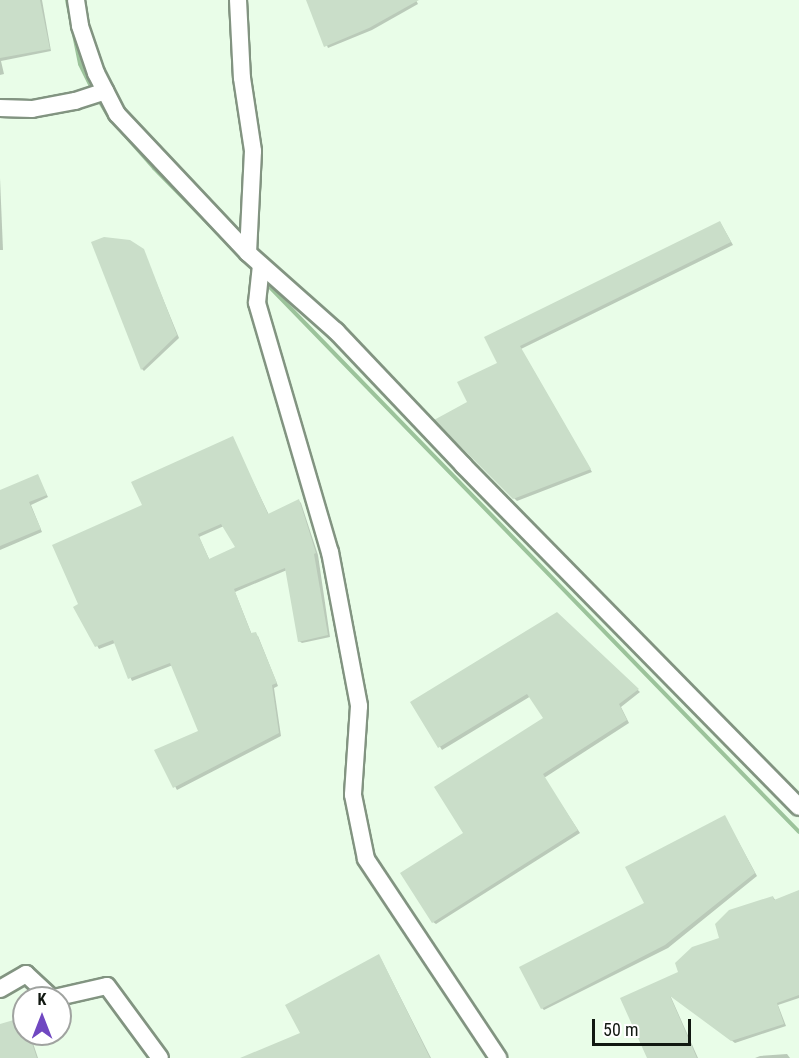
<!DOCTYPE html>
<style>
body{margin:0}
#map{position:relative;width:799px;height:1058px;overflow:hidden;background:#e9fde8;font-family:"Roboto Condensed",sans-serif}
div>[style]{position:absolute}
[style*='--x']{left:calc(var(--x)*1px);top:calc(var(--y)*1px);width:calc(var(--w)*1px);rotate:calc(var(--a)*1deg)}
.shadow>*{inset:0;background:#0003}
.stream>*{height:4px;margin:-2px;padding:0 2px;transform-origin:2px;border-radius:2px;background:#9cc39b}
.building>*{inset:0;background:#cadec9}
.roads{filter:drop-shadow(2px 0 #829481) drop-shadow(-2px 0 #829481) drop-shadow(0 2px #829481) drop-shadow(0 -2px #829481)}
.minor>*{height:16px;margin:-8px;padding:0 8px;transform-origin:8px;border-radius:8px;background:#fff}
span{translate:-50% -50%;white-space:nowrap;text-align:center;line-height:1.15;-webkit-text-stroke:4.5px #fff;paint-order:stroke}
.north{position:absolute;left:12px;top:986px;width:60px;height:60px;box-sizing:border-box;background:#fff;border:2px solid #a0a3a0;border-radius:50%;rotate:0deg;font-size:16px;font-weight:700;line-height:24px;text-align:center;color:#111811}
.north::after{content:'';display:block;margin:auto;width:21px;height:27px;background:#7048c1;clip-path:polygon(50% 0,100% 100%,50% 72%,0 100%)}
.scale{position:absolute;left:592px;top:1019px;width:99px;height:27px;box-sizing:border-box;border:3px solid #111811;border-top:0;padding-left:8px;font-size:18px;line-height:21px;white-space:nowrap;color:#111811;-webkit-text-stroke:4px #fff;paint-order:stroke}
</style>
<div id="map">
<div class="shadow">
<i style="clip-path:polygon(0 0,42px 0,51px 51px,1px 61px,4px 74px,0 75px)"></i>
<i style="clip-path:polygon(308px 0,416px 0,418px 4px,372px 30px,328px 48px)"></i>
<i style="clip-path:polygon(0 178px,3px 250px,0 250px)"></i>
<i style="clip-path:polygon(720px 222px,733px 245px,521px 349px,592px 472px,517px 501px,437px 420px,469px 403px,499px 363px,486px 338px)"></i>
<i style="clip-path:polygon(143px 250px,179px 338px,144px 371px,142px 369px)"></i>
<i style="clip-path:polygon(evenodd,232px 438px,269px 515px,299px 501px,301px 503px,318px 555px,330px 637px,302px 643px,299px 641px,287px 570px,235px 592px,252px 635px,258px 636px,278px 686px,274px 688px,281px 736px,177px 790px,156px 751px,200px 732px,173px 665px,132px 681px,115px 643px,99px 649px,75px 607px,80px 604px,144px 506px,232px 438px,224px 526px,237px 548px,210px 561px,199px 537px,224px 526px)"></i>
<i style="clip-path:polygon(37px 476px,48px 497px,31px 505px,42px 532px,0 550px,0 491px)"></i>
<i style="clip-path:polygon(557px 614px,640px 692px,621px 707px,629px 723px,544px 778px,580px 833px,436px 924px,433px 922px,465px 833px,545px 718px,531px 696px,442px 750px,412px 702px)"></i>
<i style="clip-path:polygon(725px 817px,757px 876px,668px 948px,544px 1010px,542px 1008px,646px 903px)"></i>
<i style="clip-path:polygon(799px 893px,799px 998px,778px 1005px,786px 1026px,735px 1043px,670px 995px,698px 1058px,649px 1058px,622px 998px,680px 973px,773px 897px,776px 901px)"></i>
<i style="clip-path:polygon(381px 959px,431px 1058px,242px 1058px,302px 1034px)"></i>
<i style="clip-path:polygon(24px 1019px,24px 1034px,30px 1034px,38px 1058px,0 1058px,0 1026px)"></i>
<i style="clip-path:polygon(787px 1054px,790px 1058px,755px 1058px,760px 1056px)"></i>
</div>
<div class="stream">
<i style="--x:67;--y:0;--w:65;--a:78.5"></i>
<i style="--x:80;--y:64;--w:30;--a:64"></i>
<i style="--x:97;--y:97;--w:23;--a:59"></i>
<i style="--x:109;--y:117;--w:68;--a:48.6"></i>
<i style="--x:154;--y:168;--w:144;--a:45.6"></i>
<i style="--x:264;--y:281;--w:768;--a:45.84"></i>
</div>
<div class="building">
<i style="clip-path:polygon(0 0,40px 0,50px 49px,0 58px)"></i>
<i style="clip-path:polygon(306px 0,419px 0,369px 28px,324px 47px)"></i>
<i style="clip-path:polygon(720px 221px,731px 242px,520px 346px,591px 469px,513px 499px,434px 420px,467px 402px,457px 382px,497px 363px,484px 337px)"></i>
<i style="clip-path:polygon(104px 237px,130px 240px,144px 249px,177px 335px,141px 370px,91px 242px)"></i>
<i style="clip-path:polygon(evenodd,233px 436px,268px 514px,299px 499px,316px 553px,314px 554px,328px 635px,298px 642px,285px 568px,234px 589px,251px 633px,256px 632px,277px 683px,272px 685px,279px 733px,173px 788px,154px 750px,198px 731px,170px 663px,128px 679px,113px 640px,95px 647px,73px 607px,78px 604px,52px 545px,142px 505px,131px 482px,233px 436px,221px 524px,235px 547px,209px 559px,198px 534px,221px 524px)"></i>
<i style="clip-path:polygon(38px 474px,47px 495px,29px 502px,41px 529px,0 546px,0 490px)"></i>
<i style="clip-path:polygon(557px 612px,639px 689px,619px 704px,627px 720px,543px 774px,578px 830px,432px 923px,400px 873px,463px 833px,434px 787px,543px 718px,527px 694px,438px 748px,410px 702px)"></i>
<i style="clip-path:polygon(725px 815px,755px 873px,665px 945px,541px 1009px,519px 967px,644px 903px,625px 867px)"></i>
<i style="clip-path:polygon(799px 890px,799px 995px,777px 1003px,784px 1024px,731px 1041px,670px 996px,697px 1058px,647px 1058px,620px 998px,678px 972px,675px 963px,692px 947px,719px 938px,715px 924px,729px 910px,773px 896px,774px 900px)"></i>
<i style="clip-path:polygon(379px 954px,430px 1058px,240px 1058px,300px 1033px,285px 1005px)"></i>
<i style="clip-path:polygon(24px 1017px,24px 1034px,29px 1034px,37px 1058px,0 1058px,0 1024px)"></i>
</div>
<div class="roads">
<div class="minor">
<i style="--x:76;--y:0;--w:26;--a:81"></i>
<i style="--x:80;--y:26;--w:50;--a:71.2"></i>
<i style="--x:96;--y:73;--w:46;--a:62.9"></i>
<i style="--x:117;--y:114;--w:191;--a:46.7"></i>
<i style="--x:248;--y:253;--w:118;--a:41.6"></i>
<i style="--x:336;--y:331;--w:185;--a:46.5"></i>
<i style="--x:463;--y:465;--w:479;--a:45.5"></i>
<i style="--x:238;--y:0;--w:78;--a:87.1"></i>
<i style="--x:242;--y:78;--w:74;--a:81.4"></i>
<i style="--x:253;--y:151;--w:102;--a:92.8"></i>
<i style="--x:0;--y:108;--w:32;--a:2"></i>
<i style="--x:32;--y:109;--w:44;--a:-10.5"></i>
<i style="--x:75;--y:101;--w:32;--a:-18"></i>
<i style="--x:261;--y:265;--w:38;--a:96"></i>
<i style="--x:257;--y:303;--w:259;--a:73.7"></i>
<i style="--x:330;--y:552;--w:157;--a:79.3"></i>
<i style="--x:359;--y:706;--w:89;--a:93.9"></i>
<i style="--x:353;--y:795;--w:65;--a:78.5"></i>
<i style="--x:366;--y:859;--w:239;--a:56.4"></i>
<i style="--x:0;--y:989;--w:30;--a:-30"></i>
<i style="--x:26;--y:974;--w:35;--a:43"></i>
<i style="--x:54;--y:998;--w:54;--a:-12.8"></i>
<i style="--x:107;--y:986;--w:89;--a:53.6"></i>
</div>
</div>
<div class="north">K</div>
<div class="scale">50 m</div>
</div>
